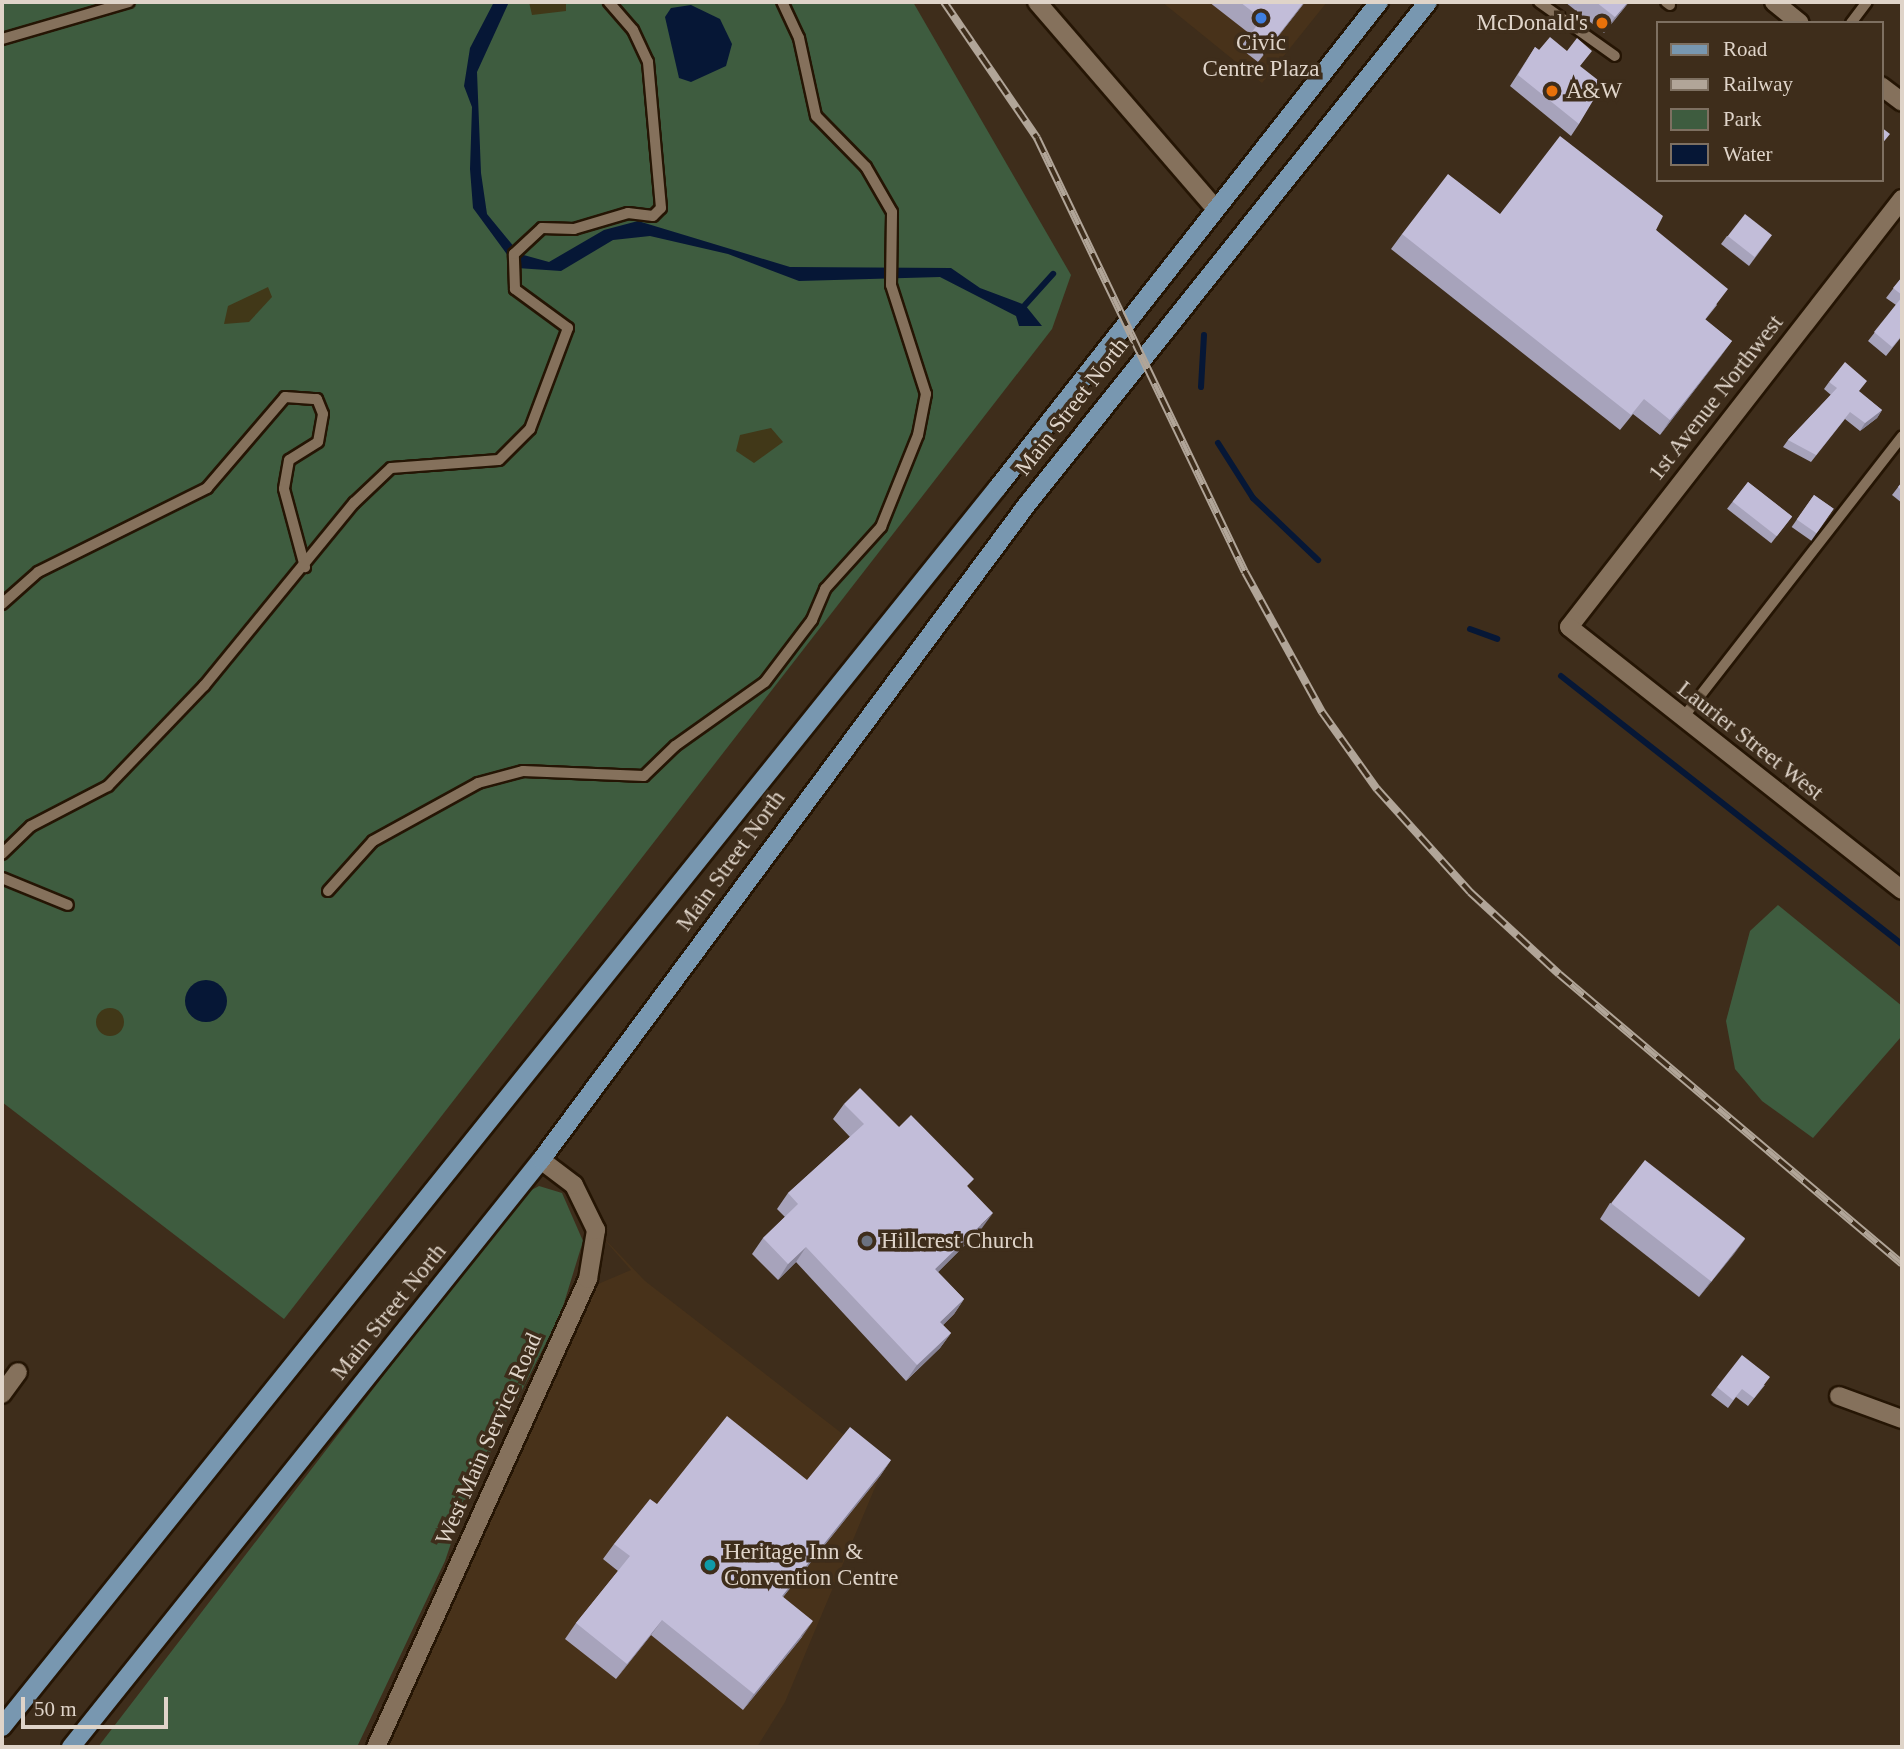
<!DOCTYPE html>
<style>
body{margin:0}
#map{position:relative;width:1904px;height:1749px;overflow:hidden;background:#3e2d1b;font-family:Georgia,serif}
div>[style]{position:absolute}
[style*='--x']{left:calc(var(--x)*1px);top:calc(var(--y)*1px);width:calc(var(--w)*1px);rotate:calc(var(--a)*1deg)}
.built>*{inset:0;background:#48321a}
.green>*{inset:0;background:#3e5c3f}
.sand>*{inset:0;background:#413818}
.round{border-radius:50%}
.water>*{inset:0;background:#061736}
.stream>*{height:6px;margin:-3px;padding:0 3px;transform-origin:3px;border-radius:3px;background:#061736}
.roads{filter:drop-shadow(2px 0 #251504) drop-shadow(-2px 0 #251504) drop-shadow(0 2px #251504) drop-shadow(0 -2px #251504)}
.lane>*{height:10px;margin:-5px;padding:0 5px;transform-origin:5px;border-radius:5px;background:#85715c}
.street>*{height:18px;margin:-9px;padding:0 9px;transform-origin:9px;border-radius:9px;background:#85715c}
.primary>*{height:18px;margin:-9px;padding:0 9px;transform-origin:9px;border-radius:9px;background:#7897b0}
.rail>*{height:8px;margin-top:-4px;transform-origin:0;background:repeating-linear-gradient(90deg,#3e2d1b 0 16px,#b1a598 0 32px);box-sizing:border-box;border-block:2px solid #b1a598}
.wall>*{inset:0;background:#a7a3bb;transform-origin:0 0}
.shaded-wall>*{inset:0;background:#888498}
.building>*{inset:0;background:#c2bdd9;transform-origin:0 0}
.dots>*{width:19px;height:19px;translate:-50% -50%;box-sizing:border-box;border:4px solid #3e2d1b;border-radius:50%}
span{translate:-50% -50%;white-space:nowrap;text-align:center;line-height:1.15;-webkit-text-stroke:7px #3e2d1b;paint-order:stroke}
.poi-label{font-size:23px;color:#dfd4c9}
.right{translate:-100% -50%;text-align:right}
.left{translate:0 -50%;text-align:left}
.street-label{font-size:23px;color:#dfd4c9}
.frame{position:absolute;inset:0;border:4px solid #dfd4c9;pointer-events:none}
.legend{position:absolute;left:1656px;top:21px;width:228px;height:161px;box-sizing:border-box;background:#3e2d1b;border:2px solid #7e7061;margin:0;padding:9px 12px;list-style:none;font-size:21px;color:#dfd4c9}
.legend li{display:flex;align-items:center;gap:14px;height:35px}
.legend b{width:35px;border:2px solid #7e7061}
.scale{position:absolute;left:21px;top:1697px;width:147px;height:32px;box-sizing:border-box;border:4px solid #dfd4c9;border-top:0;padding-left:9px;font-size:21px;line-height:24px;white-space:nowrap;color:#dfd4c9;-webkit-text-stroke:5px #3e2d1b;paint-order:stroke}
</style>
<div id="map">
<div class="built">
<i style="clip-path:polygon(1162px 2px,1327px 2px,1262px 83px)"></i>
<i style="clip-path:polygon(596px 1230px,645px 1281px,884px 1466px,785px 1702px,757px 1747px,376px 1747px,584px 1290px,631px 1270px)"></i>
</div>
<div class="green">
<i style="clip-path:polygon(2px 2px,913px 2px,1071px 275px,1052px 329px,284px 1319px,2px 1102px)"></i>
<i style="clip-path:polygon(1778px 905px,1902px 1006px,1901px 1037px,1813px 1138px,1762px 1101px,1735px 1069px,1726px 1021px,1750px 931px)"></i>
<i style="clip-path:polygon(539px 1186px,562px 1193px,583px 1241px,561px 1313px,464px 1505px,445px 1561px,357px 1747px,98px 1747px,522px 1195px)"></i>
</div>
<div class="sand">
<i style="clip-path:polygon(529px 2px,566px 2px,566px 11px,532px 15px)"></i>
<i style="clip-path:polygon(268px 287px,272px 297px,249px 322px,224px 324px,228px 306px)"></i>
<i style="clip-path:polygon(771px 428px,783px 442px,754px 463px,736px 451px,740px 435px)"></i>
<i class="round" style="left:96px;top:1008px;width:28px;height:28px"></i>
</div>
<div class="water">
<i style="clip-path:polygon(494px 2px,509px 2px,477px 72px,481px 173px,487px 214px,520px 254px,549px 262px,604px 230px,638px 221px,790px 267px,951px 268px,980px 288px,1025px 305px,1042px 326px,1019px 326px,1016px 316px,940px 277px,799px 281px,728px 254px,650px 236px,613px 240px,561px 271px,517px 268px,473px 208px,470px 169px,472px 107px,464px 86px,470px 48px)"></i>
<i style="clip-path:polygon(691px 5px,720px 19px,732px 44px,726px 66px,691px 82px,679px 78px,665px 17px,671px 8px)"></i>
<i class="round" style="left:185px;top:980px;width:42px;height:42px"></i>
</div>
<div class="stream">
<i style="--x:1025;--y:305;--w:42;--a:-47.9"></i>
<i style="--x:1201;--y:387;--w:52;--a:-86.7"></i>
<i style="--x:1218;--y:443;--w:65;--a:57.5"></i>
<i style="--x:1253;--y:498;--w:90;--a:43.6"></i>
<i style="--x:1470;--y:629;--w:29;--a:20"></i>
<i style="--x:1561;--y:676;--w:434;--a:38.2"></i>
</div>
<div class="roads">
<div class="lane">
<i style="--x:1539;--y:2;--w:93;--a:35.4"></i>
<i style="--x:1666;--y:2;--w:5;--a:37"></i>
<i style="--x:1851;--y:23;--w:26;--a:-53"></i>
<i style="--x:2;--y:39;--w:132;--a:-16.2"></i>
<i style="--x:2;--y:604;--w:48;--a:-41.6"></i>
<i style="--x:38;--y:572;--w:189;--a:-26.4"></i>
<i style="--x:207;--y:488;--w:120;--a:-49.4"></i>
<i style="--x:285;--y:397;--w:32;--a:4"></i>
<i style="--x:317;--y:399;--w:16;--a:68"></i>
<i style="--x:323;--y:414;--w:28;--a:100"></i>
<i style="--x:318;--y:442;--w:34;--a:148"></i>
<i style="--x:289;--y:460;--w:29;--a:100"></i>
<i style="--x:284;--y:489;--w:81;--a:74.9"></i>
<i style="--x:1682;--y:719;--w:358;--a:-52.1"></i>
<i style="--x:2;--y:854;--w:40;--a:-44"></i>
<i style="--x:31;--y:826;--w:87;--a:-27.5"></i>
<i style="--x:108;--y:786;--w:139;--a:-46.2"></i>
<i style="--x:204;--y:686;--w:237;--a:-50.7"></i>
<i style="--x:354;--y:503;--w:51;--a:-43.4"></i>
<i style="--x:391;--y:468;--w:108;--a:-4.2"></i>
<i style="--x:499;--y:460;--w:44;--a:-45"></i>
<i style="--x:530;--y:429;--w:108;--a:-69.4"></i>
<i style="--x:568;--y:328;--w:66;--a:-143.7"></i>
<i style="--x:515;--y:289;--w:35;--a:-92"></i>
<i style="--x:514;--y:254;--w:38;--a:-43"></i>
<i style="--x:542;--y:228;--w:32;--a:2"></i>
<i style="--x:574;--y:229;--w:56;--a:-16.5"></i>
<i style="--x:628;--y:213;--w:25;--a:7"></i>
<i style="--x:653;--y:216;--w:11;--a:-45"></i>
<i style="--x:661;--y:208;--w:147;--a:-95.1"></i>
<i style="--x:648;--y:62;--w:35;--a:-115"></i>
<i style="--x:633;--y:30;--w:37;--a:-131"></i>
<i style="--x:2;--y:878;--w:71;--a:22.2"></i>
<i style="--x:328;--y:891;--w:67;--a:-48"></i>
<i style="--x:373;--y:841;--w:120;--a:-28.9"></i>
<i style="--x:478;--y:783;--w:47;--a:-14.9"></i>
<i style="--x:523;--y:771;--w:121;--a:2.4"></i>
<i style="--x:644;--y:776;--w:43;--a:-44.1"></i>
<i style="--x:675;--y:746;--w:110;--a:-35.4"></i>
<i style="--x:765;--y:682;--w:78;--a:-52.8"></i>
<i style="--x:812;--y:620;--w:34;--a:-67"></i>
<i style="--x:825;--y:589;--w:84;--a:-47.9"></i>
<i style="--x:881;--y:527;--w:99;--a:-68.1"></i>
<i style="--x:918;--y:435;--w:42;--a:-79"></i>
<i style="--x:926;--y:394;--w:114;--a:-107.8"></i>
<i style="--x:891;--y:285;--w:73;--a:-89.2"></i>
<i style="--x:892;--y:212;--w:52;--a:-120"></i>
<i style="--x:866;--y:167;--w:71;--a:-134.4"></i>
<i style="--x:816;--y:116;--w:80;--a:-102.3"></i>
<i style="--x:799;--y:38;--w:40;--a:-115"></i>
</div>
<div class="street">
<i style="--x:1037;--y:2;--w:272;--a:49.2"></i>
<i style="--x:1774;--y:2;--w:33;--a:39"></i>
<i style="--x:1881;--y:86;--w:26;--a:37"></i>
<i style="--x:1902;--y:199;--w:542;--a:127.88"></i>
<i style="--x:1569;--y:627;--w:424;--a:38.3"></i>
<i style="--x:2;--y:1394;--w:27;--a:-54"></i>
<i style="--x:1839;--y:1396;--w:67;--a:20.1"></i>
<i style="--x:376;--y:1747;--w:514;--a:-65.63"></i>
<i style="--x:588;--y:1279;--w:50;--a:-80.7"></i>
<i style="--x:596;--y:1230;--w:50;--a:-116.1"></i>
<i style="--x:574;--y:1185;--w:41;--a:-142.9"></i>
</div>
<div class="primary">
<i style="--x:2;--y:1727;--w:1590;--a:-51.23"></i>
<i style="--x:998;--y:487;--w:617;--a:-51.85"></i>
<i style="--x:71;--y:1747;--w:752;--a:-51.32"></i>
<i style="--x:541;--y:1160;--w:813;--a:-53.45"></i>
<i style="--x:1025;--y:507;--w:646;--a:-51.41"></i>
</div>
</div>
<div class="rail">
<i style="--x:944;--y:2;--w:165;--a:55.6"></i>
<i style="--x:1037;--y:138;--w:481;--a:64.4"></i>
<i style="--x:1245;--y:572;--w:160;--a:61.2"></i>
<i style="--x:1322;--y:712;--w:95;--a:54.5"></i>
<i style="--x:1377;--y:789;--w:139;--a:47.9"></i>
<i style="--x:1470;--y:892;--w:121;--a:42.7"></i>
<i style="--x:1559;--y:974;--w:449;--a:40.2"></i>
</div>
<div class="wall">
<i style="clip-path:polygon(1209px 2px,1305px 2px,1258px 62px,1240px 48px,1250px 34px)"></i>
<i style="clip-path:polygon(1565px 2px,1629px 2px,1604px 33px)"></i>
<i style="clip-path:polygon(1535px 47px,1539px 50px,1581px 67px,1579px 124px,1571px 136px,1510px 86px)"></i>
<i style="clip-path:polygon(1500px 214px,1656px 230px,1717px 305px,1705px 320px,1732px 341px,1660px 435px,1633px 414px,1620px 430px,1391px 249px,1402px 234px)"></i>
<i style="clip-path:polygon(1772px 235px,1749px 266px,1721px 244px,1727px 236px)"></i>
<i style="clip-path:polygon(1902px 277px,1902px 336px,1886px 356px,1868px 341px,1896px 305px,1886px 298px)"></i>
<i style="clip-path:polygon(1829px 382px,1859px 392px,1882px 410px,1877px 418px,1860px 431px,1845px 419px,1811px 462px,1783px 447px,1788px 440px,1831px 395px,1824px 389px)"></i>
<i style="left:1748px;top:482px;width:56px;height:34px;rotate:38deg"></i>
<i style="clip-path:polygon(1902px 482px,1902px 503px,1892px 495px)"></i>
<i style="left:1814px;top:495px;width:24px;height:39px;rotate:35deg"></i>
<i style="clip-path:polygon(844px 1104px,899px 1127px,968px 1187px,982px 1228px,938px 1272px,964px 1299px,954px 1314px,943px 1325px,951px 1333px,940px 1348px,906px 1381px,796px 1262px,778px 1280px,752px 1254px,763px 1238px,785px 1217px,777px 1209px,788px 1193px,850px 1137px,833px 1119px)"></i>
<i style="clip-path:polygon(1610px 1203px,1745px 1239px,1699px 1297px,1600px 1219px)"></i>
<i style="clip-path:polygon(1765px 1385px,1748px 1406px,1736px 1397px,1728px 1408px,1711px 1395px,1717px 1387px)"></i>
<i style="clip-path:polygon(891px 1460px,880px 1476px,783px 1597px,802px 1637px,743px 1710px,651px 1635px,616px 1679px,565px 1639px,576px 1623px,618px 1571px,603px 1559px,614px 1544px,807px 1480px)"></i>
</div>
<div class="shaded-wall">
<i style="clip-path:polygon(1304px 2px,1305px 2px,1258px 62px,1269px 47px)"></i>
<i style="clip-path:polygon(1628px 2px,1629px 2px,1604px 33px,1615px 17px)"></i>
<i style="clip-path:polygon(1732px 341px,1721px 356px,1660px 435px,1670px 420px)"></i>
<i style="clip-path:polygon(1882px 410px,1877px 418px,1860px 431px,1865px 423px)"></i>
<i style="clip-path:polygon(993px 1213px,982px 1228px,925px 1285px,935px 1269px)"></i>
<i style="clip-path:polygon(1745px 1239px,1734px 1254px,1699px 1297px,1710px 1282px)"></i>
<i style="clip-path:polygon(806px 1247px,796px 1262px,778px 1280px,788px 1264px)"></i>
<i style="clip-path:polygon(964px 1299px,954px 1314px,930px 1338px,940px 1322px)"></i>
<i style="clip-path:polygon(951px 1333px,940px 1348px,906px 1381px,917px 1365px)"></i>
<i style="clip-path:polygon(891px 1460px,880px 1476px,771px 1612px,782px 1596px)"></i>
<i style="clip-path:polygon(662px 1620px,651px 1635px,616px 1679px,627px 1664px)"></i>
<i style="clip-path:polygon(813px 1621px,802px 1637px,743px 1710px,754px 1694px)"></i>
</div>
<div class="building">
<i style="clip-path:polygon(1240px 2px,1304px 2px,1269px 47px,1251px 33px,1262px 19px)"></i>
<i style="clip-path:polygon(1596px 2px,1628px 2px,1615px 17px)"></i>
<i style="clip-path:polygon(1550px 37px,1567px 51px,1577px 38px,1592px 51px,1580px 66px,1603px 84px,1579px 124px,1518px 75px,1535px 47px,1539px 50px)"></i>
<i style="clip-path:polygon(1881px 127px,1890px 134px,1881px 145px)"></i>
<i style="clip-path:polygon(1560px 136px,1663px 216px,1656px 230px,1728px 289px,1705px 319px,1732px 341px,1670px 420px,1644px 399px,1631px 415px,1402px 234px,1448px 174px,1500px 214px)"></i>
<i style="left:1745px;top:214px;width:34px;height:28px;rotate:38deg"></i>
<i style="clip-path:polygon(1902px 277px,1902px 295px,1893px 288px)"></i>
<i style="clip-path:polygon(1902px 297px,1902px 335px,1892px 347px,1874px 332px)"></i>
<i style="clip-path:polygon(1845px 362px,1867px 381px,1859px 391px,1882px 410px,1865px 423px,1850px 412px,1816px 455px,1788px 440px,1837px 388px,1829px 382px)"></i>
<i style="left:1748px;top:482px;width:56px;height:25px;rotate:38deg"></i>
<i style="clip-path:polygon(1902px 482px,1902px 491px,1898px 487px)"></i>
<i style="left:1814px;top:495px;width:24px;height:30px;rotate:35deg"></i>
<i style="clip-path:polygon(860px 1088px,899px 1127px,911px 1115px,974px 1179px,967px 1186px,993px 1213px,935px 1269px,964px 1299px,940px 1322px,951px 1333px,917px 1365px,806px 1247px,788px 1264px,763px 1238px,798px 1204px,788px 1193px,864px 1124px,844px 1104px)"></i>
<i style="left:1645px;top:1160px;width:127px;height:55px;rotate:38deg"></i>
<i style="clip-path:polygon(1742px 1355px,1770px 1377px,1754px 1398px,1742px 1389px,1733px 1400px,1717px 1387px)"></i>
<i style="clip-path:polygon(727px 1416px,807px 1480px,850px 1427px,891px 1460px,782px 1596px,813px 1621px,754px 1694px,662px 1620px,627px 1664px,576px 1623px,630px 1556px,614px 1544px,650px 1499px,657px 1504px)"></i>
</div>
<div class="dots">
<i style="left:1261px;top:18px;background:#3f7fe0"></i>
<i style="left:1602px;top:23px;background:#e8710a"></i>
<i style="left:1552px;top:91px;background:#e8710a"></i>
<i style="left:867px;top:1241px;background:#6b7280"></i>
<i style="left:710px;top:1565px;background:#0f9aa8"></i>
</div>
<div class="poi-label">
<span class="right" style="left:1588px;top:23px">McDonald's</span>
<span style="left:1261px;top:56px">Civic<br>Centre Plaza</span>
<span class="left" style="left:1566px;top:91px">A&amp;W</span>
<span class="left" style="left:881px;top:1241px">Hillcrest Church</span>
<span class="left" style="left:724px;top:1565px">Heritage Inn &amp;<br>Convention Centre</span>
</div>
<div class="street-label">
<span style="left:1716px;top:398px;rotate:-52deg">1st Avenue Northwest</span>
<span style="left:1072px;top:407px;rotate:-52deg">Main Street North</span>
<span style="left:1750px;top:741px;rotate:38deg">Laurier Street West</span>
<span style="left:731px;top:861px;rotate:-54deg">Main Street North</span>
<span style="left:389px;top:1312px;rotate:-51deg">Main Street North</span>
<span style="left:489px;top:1439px;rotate:-66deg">West Main Service Road</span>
</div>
<div class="frame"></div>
<ul class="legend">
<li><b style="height:9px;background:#7897b0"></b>Road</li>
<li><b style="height:9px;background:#b1a598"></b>Railway</li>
<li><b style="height:19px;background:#3e5c3f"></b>Park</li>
<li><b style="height:19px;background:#061736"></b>Water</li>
</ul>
<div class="scale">50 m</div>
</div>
